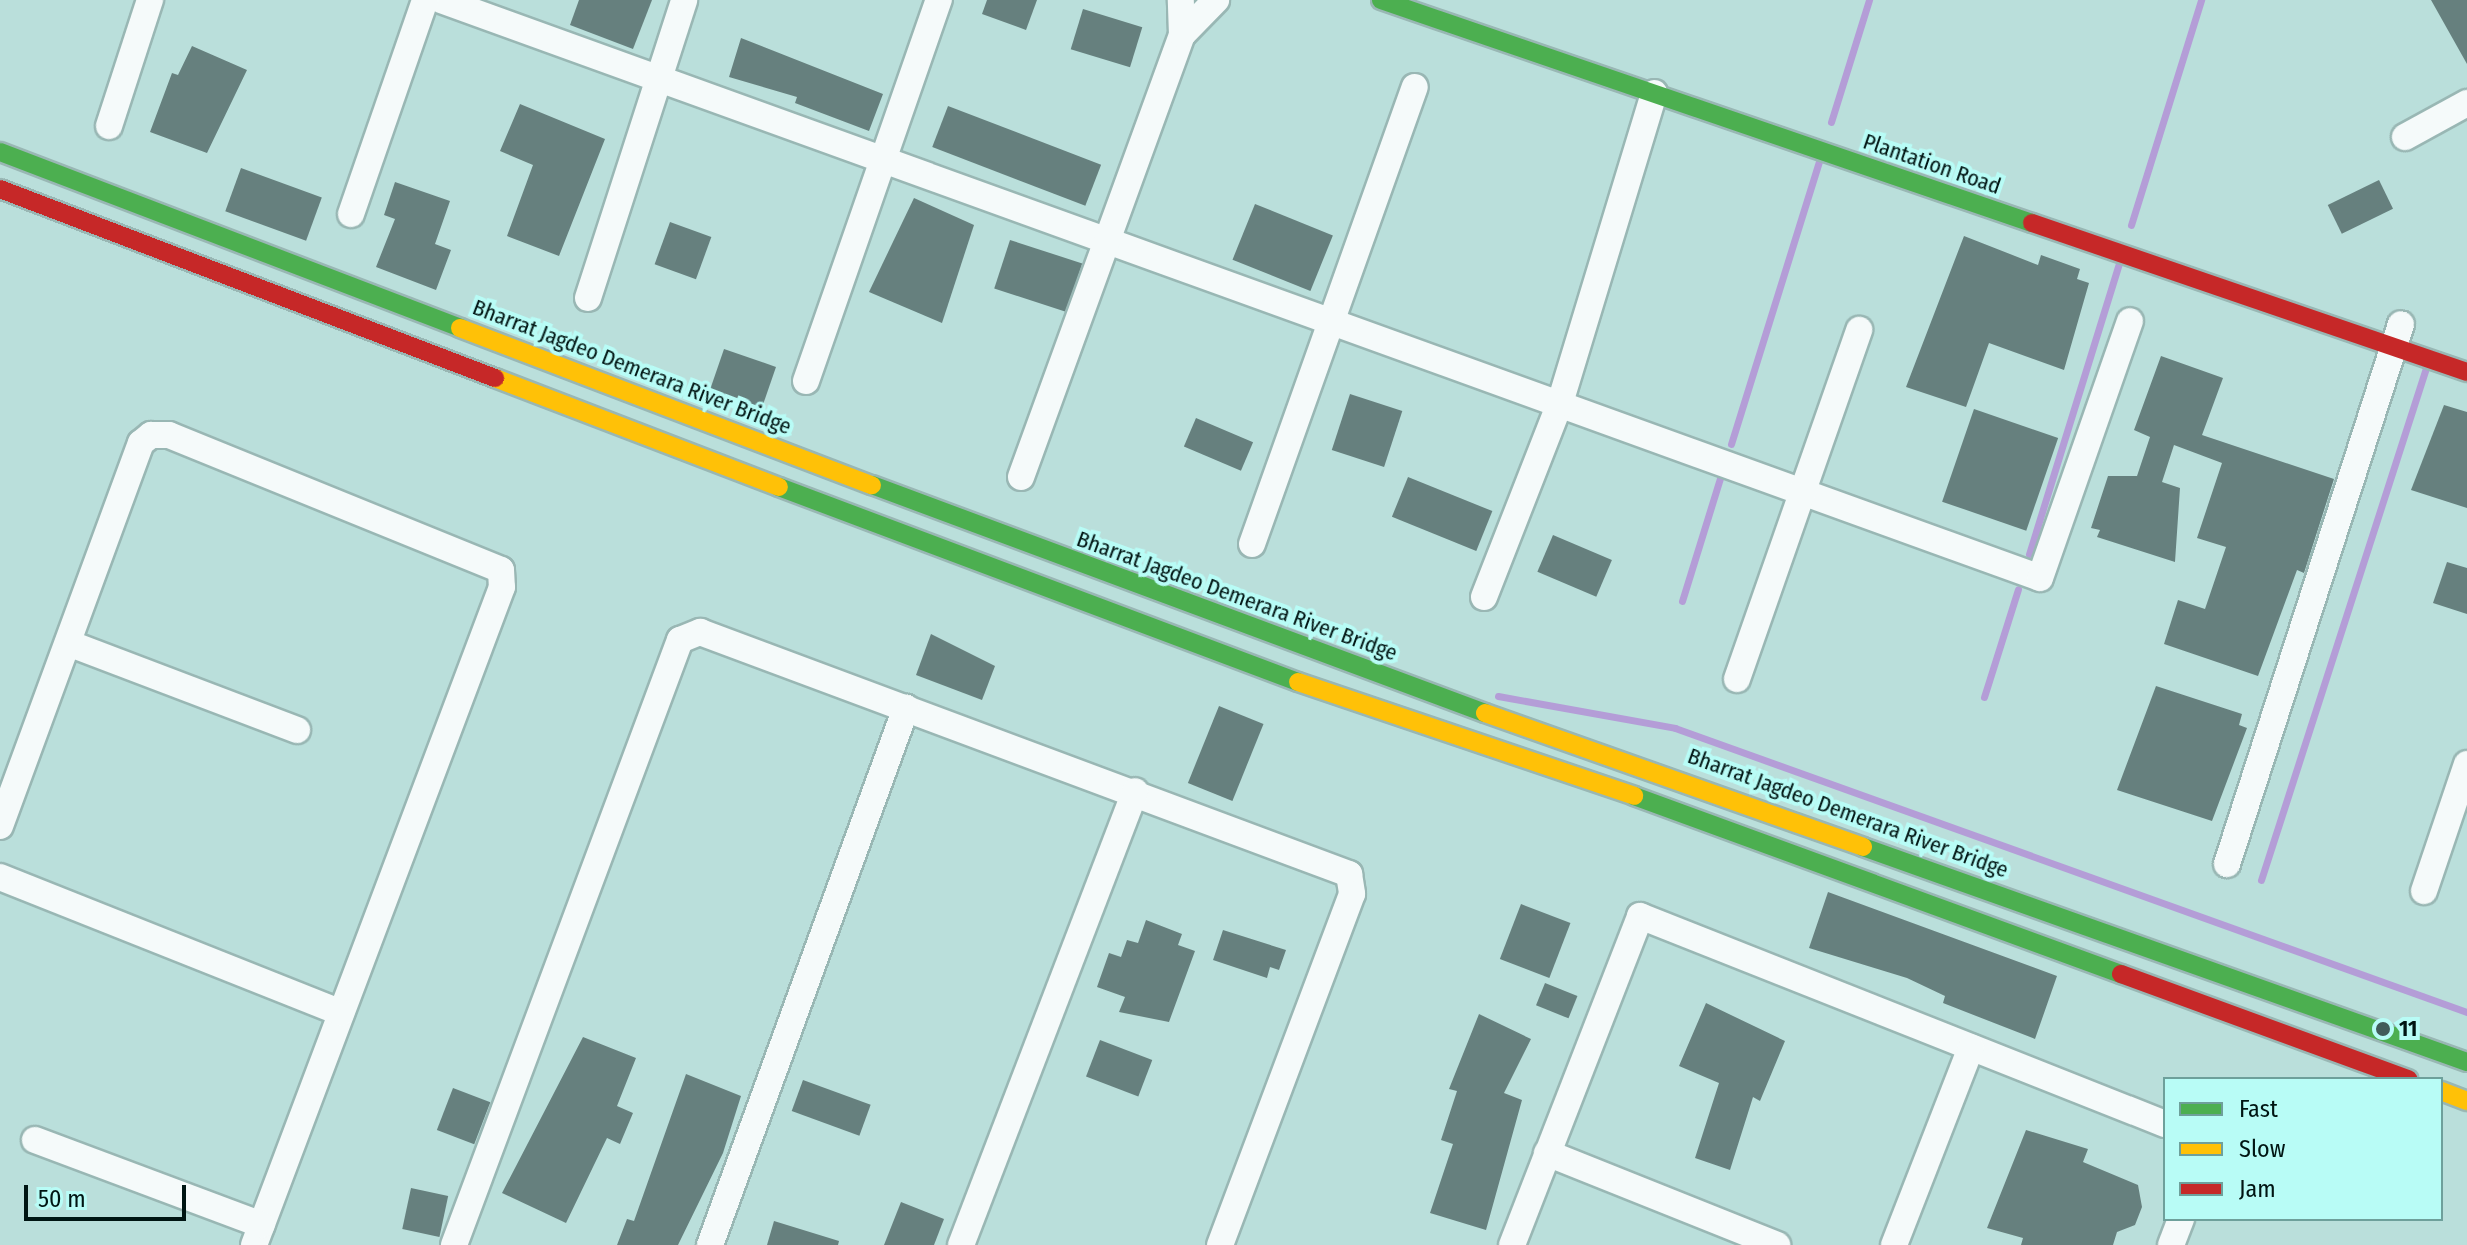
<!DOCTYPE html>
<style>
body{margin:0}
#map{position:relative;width:2467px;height:1245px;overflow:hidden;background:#badfdb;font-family:"Fira Sans Condensed",sans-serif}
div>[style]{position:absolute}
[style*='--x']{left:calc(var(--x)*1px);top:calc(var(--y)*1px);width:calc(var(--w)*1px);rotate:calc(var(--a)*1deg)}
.stream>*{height:7px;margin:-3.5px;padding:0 3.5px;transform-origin:3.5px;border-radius:3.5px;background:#b49dd7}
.building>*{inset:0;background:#66807e;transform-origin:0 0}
.roads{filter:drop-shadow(2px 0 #99b7b4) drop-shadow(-2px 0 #99b7b4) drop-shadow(0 2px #99b7b4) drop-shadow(0 -2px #99b7b4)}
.street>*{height:26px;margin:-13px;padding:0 13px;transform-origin:13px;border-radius:13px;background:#f5fafa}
.fast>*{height:18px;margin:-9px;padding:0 9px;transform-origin:9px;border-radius:9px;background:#4caf50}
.slow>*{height:18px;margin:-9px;padding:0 9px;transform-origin:9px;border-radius:9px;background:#ffc107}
.jam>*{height:18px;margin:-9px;padding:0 9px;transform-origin:9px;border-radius:9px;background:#c62828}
.dots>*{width:22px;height:22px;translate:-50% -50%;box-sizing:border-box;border:4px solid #b8fcf6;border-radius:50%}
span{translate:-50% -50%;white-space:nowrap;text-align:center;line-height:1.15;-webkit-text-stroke:8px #b8fcf6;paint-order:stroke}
.street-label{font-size:22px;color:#001513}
.poi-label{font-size:22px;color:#001513;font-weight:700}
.left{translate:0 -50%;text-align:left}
.legend{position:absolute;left:2163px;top:1077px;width:280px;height:144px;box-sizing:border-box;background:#b8fcf6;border:2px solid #6ea09b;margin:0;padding:10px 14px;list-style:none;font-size:24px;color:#001513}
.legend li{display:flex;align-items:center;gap:16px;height:40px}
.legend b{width:40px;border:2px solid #6ea09b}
.scale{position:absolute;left:24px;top:1185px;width:162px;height:36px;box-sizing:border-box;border:4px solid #001513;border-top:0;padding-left:10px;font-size:24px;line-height:28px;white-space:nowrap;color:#001513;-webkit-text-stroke:6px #b8fcf6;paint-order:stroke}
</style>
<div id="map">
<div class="stream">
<i style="--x:1831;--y:122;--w:128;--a:-72.7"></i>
<i style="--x:2131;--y:225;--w:236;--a:-72.7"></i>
<i style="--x:1731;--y:444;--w:296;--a:-72.7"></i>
<i style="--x:2029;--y:554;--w:304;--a:-72.8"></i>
<i style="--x:1682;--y:601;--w:129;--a:-72.8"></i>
<i style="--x:1498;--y:696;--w:180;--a:10.2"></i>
<i style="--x:1675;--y:728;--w:841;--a:19.73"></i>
<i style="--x:1984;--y:697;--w:113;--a:-72.5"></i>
<i style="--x:2261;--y:880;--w:538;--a:-72.14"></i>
</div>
<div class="building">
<i style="clip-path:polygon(579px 0,652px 0,633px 49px,570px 25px)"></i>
<i style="clip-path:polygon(987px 0,1037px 0,1026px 30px,982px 14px)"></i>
<i style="clip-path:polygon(2431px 0,2467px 0,2467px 64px)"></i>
<i style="left:1083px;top:9px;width:62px;height:42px;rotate:17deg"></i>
<i style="clip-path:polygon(741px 38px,883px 94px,869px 131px,795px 103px,797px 97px,729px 77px)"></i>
<i style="clip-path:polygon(192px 46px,247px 70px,207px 153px,150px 132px,172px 73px,178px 75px)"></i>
<i style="clip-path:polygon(520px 104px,605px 139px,559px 256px,507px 236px,533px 165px,500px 151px)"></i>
<i style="left:948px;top:106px;width:164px;height:44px;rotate:21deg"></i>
<i style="left:241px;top:168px;width:86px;height:46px;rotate:20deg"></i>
<i style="left:2379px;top:180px;width:32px;height:57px;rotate:64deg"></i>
<i style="clip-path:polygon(395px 182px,450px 201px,435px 244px,451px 250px,436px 290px,376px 267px,395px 219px,384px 215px)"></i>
<i style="clip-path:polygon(914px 198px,974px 225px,942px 323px,869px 292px)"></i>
<i style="left:1255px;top:204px;width:84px;height:60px;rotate:22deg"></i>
<i style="left:670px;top:222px;width:44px;height:45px;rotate:20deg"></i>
<i style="clip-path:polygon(1964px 236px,2038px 265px,2041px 255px,2080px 269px,2077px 279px,2089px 283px,2064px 370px,1989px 343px,1966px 407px,1906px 387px)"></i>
<i style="left:1010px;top:240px;width:76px;height:51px;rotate:18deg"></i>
<i style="left:724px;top:349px;width:55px;height:48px;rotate:19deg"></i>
<i style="clip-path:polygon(2161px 356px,2223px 378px,2202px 435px,2334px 479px,2304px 573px,2297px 570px,2258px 676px,2164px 644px,2178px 600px,2205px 609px,2226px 547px,2197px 538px,2222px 463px,2174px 445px,2162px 482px,2180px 488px,2175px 562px,2097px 537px,2100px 530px,2091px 528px,2108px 476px,2137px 476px,2150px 437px,2134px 430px)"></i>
<i style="left:1350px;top:394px;width:55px;height:59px;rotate:18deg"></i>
<i style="clip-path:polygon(2444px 405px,2467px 412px,2467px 508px,2411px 490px)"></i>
<i style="left:1974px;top:409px;width:89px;height:98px;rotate:19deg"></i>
<i style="left:1196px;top:418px;width:62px;height:31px;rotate:23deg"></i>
<i style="left:1408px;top:477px;width:91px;height:43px;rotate:22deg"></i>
<i style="left:1553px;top:535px;width:64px;height:40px;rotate:23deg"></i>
<i style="clip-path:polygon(2447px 562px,2467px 568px,2467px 614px,2433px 603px)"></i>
<i style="clip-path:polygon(931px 634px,995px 666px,982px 700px,916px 675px)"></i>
<i style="clip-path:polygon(2156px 686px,2242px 714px,2239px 725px,2247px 728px,2212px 821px,2117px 790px)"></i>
<i style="left:1219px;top:706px;width:48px;height:83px;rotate:22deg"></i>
<i style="clip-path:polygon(1828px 892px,2057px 976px,2035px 1039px,1943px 1003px,1945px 996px,1907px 978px,1809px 948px)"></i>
<i style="left:1521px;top:904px;width:53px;height:59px;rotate:21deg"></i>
<i style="clip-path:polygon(1146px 920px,1182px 934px,1178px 945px,1195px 951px,1169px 1022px,1119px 1012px,1125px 997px,1097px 987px,1109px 953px,1121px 957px,1127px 940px,1138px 943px)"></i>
<i style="clip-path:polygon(1223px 930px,1286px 950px,1279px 970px,1270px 967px,1267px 978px,1213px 960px)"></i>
<i style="left:1545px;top:983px;width:35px;height:24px;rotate:22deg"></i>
<i style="clip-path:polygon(1706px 1003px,1785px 1041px,1760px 1101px,1753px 1097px,1730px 1170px,1695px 1158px,1719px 1083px,1679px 1066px)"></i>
<i style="clip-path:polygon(1479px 1014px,1531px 1039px,1504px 1093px,1522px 1100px,1486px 1230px,1430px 1213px,1453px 1144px,1441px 1140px,1457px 1091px,1449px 1089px)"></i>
<i style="clip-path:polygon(583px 1037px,636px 1058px,617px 1106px,633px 1113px,620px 1144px,607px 1138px,566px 1223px,502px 1193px)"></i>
<i style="left:1100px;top:1040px;width:56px;height:39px;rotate:21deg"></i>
<i style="clip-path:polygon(686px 1074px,741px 1096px,723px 1153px,678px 1245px,617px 1245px,627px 1219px,634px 1221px)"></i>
<i style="left:803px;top:1080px;width:72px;height:33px;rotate:20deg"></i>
<i style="left:453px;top:1088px;width:40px;height:45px;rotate:21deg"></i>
<i style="clip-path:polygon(2026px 1130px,2088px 1149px,2083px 1162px,2138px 1185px,2142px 1207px,2135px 1225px,2117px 1232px,2113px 1245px,2021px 1245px,2023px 1238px,1987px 1228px)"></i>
<i style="left:411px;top:1188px;width:38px;height:42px;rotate:12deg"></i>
<i style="clip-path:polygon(901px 1202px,944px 1219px,934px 1245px,884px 1245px)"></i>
<i style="clip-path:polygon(774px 1221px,839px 1241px,838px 1245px,767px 1245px)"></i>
</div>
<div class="roads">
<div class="street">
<i style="--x:441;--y:0;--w:1700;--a:19.87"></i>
<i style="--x:2040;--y:578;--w:272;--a:-70.7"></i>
<i style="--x:1182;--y:35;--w:49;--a:-45.8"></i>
<i style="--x:109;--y:126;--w:133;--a:-72"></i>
<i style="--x:2405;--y:137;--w:71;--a:-28.7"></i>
<i style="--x:351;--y:214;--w:226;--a:-70.9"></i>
<i style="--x:588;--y:298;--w:313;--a:-72.1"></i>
<i style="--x:806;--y:381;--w:404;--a:-70.8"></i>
<i style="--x:1021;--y:477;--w:470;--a:-70"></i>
<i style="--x:1182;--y:35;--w:35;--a:-92"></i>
<i style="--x:1252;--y:544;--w:485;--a:-70.4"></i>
<i style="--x:1484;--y:597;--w:208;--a:-68.6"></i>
<i style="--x:1560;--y:403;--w:324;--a:-73.1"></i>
<i style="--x:68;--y:643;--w:245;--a:20.8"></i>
<i style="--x:1737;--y:679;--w:370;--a:-70.7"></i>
<i style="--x:0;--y:826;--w:408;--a:-69.8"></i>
<i style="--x:141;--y:443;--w:13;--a:-39"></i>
<i style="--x:151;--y:435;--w:18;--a:0"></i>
<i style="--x:169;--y:435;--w:358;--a:22.1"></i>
<i style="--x:501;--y:570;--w:17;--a:87"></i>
<i style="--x:502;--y:587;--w:703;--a:110.65"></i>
<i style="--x:2227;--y:864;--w:567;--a:-72.14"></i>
<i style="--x:0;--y:877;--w:367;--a:21.7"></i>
<i style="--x:2424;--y:891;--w:134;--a:-71.3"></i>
<i style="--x:35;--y:1140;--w:242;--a:20.5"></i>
<i style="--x:1547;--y:1153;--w:248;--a:21.8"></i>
<i style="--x:454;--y:1245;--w:646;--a:-69.52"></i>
<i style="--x:680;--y:640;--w:22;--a:-22"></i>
<i style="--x:700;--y:632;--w:693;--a:20.45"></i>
<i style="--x:1349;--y:874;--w:20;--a:81"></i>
<i style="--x:1352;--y:894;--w:375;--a:110.6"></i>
<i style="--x:710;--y:1245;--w:572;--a:-69.95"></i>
<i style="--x:961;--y:1245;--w:486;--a:-69"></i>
<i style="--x:1512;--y:1245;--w:353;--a:-68.7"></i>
<i style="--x:1640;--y:916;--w:565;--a:21.61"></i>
<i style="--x:1894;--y:1245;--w:212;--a:-68.7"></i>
<i style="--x:2171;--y:1245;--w:28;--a:-69"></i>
</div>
<div class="fast">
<i style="--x:1381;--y:0;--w:688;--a:18.91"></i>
<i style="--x:0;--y:152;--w:493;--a:20.9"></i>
<i style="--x:872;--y:485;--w:654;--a:20.4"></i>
<i style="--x:779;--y:487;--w:554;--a:20.59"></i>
<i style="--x:1634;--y:796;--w:519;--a:20.08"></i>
<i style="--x:1863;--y:847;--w:641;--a:19.59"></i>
</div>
<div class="slow">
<i style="--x:460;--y:328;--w:441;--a:20.9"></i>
<i style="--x:495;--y:378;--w:304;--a:21"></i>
<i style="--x:1298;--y:682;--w:355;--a:18.7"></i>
<i style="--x:1485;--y:713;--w:401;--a:19.5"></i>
<i style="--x:2441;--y:1091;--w:28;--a:21"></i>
</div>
<div class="jam">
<i style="--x:0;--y:189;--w:530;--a:20.9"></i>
<i style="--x:2032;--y:223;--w:460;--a:18.9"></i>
<i style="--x:2121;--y:974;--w:306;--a:20.1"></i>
</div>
</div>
<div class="dots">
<i style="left:2383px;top:1029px;background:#415c59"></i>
</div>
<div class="street-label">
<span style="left:1932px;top:164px;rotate:19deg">Plantation Road</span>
<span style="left:632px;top:367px;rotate:21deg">Bharrat Jagdeo Demerara River Bridge</span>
<span style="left:1237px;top:596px;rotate:20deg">Bharrat Jagdeo Demerara River Bridge</span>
<span style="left:1848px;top:813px;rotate:20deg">Bharrat Jagdeo Demerara River Bridge</span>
</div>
<div class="poi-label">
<span class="left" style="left:2399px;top:1029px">11</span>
</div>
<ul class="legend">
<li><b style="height:10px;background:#4caf50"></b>Fast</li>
<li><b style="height:10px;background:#ffc107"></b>Slow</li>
<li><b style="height:10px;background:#c62828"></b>Jam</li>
</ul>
<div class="scale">50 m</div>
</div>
